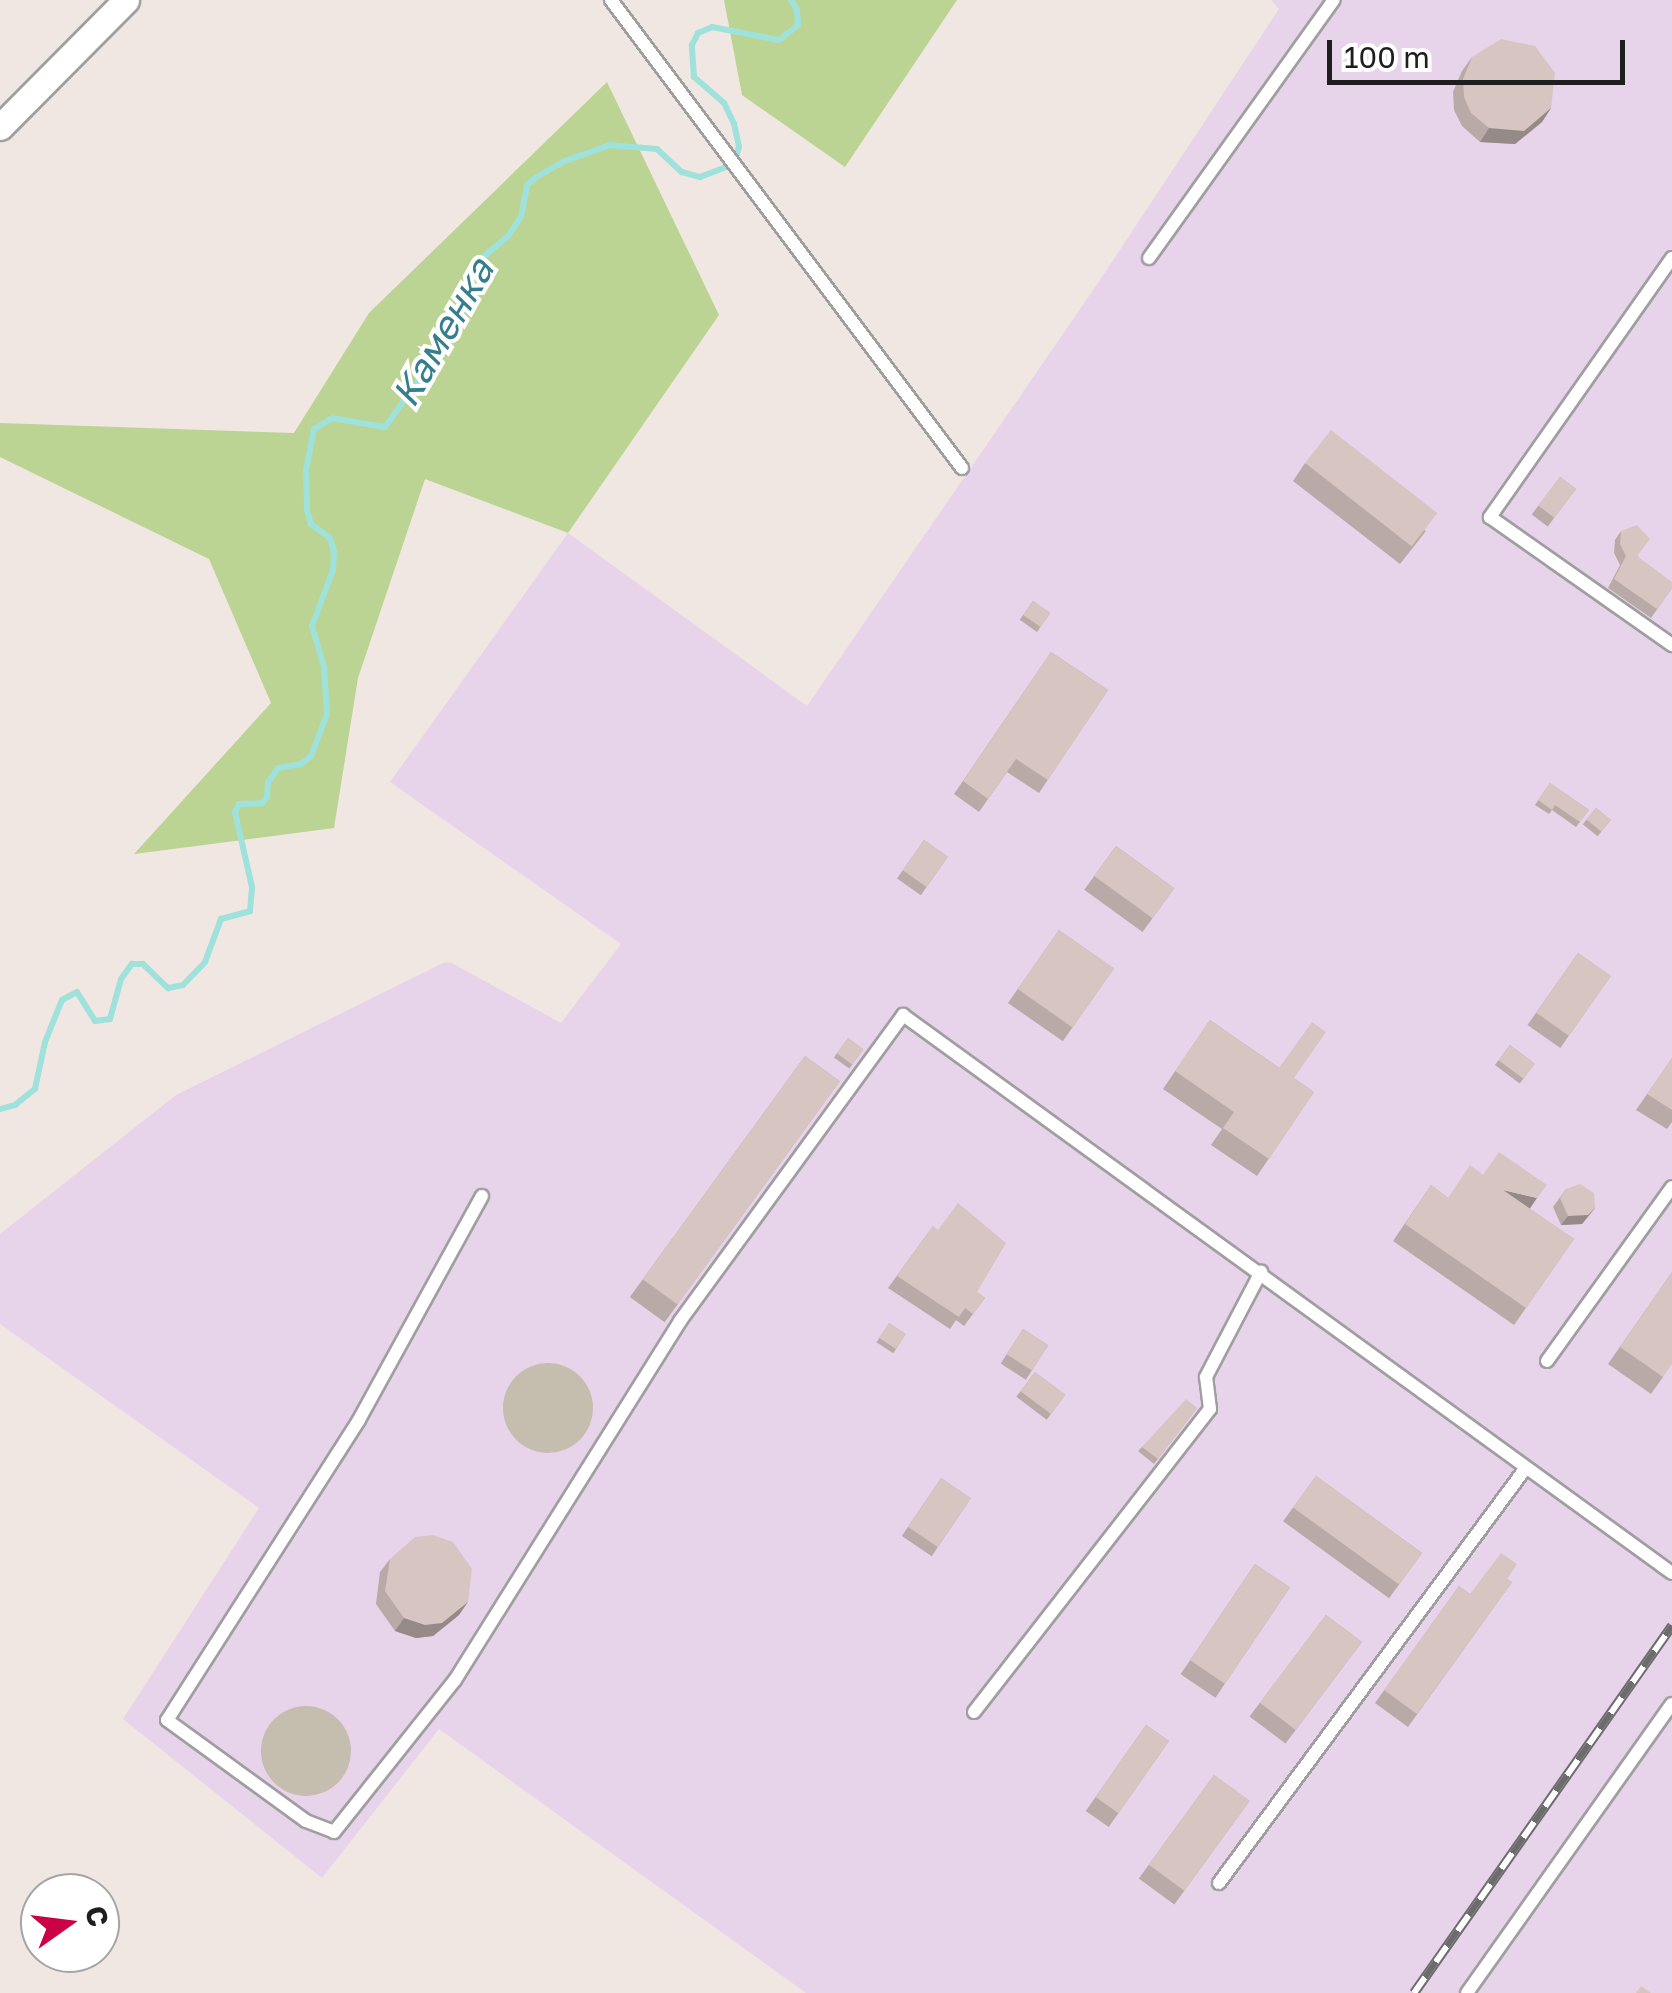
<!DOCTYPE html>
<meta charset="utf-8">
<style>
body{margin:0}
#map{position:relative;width:1672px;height:1993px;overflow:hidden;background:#f0e7e3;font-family:"Golos Text",sans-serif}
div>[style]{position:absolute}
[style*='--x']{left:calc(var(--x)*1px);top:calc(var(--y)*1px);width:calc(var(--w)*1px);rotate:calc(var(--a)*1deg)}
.industrial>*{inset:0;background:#e7d4ea}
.construction>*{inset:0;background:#c5bdad}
.round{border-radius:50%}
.forest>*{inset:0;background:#bbd393}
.stream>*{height:6px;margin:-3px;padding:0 3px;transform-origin:3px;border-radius:3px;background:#9fe2db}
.roads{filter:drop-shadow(2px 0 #9f9f9f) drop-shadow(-2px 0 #9f9f9f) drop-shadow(0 2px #9f9f9f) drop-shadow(0 -2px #9f9f9f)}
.service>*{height:12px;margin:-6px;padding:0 6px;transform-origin:6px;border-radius:6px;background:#fff}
.minor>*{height:25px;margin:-12.5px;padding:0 12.5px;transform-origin:12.5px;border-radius:12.5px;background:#fff}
.rail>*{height:10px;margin-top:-5px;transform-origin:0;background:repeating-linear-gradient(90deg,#fff 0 19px,#6c6c6c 0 38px);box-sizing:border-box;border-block:2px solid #6c6c6c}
.wall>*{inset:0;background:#b9a9a7;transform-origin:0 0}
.shaded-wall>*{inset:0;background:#968a88}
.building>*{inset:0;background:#d7c5c2;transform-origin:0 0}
span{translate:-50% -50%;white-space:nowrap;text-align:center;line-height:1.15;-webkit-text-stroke:8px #fff;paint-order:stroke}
.water-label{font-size:38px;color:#357e8e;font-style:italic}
.north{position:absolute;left:20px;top:1873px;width:100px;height:100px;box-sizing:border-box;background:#fff;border:2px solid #a5a5a5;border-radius:50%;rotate:76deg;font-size:28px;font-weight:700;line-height:40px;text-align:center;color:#1e1e1e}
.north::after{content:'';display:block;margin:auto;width:35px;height:45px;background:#c04;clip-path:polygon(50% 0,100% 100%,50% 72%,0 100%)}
.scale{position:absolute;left:1327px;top:40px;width:298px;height:45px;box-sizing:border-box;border:5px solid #1e1e1e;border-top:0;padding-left:12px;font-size:30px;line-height:35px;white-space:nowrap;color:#1e1e1e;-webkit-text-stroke:8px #fff;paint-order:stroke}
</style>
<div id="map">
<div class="industrial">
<i style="clip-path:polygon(1271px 0,1672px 0,1672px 1993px,806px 1993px,439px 1729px,322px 1878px,123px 1719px,259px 1508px,0 1324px,0 1234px,176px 1095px,443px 963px,450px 962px,561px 1023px,621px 944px,390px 782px,568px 533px,807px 706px,1098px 283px,1279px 9px)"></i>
</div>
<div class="construction">
<i class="round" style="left:503px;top:1363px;width:90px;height:90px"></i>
<i class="round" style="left:261px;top:1706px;width:90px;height:90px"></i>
</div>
<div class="forest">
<i style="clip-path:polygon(724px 0,957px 0,845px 167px,742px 95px)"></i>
<i style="clip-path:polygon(607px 82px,719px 315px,568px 533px,425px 479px,358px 678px,334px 828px,134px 854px,271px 703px,209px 559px,0 457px,0 423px,294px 433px,369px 313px)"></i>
</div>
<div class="stream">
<i style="--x:0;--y:1109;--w:16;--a:-15"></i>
<i style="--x:15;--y:1105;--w:26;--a:-39"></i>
<i style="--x:35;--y:1089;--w:48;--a:-78"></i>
<i style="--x:45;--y:1042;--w:45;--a:-68"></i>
<i style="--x:62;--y:1000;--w:17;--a:-28"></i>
<i style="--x:77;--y:992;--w:34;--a:58"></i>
<i style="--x:95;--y:1021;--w:15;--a:-8"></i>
<i style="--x:110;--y:1019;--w:41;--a:-74.6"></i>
<i style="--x:121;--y:979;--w:19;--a:-54"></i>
<i style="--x:132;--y:964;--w:11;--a:0"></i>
<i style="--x:143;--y:964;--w:35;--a:44"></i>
<i style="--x:168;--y:988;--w:15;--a:-11"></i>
<i style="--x:183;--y:985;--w:32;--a:-46"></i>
<i style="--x:205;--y:962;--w:46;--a:-69.6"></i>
<i style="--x:221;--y:919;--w:30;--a:-15"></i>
<i style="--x:250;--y:911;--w:24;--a:-85"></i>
<i style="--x:252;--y:887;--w:77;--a:-102.8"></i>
<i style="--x:235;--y:812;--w:9;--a:-63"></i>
<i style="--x:239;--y:804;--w:23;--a:-2"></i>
<i style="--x:262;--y:803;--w:8;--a:-50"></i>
<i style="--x:267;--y:797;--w:15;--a:-86"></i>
<i style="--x:268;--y:782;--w:17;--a:-54"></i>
<i style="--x:278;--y:768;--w:23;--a:-10"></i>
<i style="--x:301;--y:764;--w:13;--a:-39"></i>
<i style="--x:311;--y:756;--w:45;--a:-69.1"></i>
<i style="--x:327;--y:714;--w:47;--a:-93.7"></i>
<i style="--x:324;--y:667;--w:43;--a:-106.3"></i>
<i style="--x:312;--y:626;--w:60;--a:-69.4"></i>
<i style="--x:333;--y:570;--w:18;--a:-87"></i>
<i style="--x:334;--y:552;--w:15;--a:-106"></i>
<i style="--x:330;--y:538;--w:24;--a:-144"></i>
<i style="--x:311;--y:524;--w:15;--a:-106"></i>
<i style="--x:307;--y:510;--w:40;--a:-91.4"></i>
<i style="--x:306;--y:470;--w:42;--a:-79"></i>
<i style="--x:314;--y:429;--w:21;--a:-31"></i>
<i style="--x:332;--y:418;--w:54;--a:9.6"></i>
<i style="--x:385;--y:427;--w:74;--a:-54.4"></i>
<i style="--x:428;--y:367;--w:27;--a:-70"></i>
<i style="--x:437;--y:342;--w:48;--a:-51"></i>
<i style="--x:467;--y:305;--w:11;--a:-63"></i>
<i style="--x:472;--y:295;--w:20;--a:-101"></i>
<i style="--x:468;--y:275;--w:13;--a:-58"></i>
<i style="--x:475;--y:264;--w:43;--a:-40.3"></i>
<i style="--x:508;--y:236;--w:23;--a:-56"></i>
<i style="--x:521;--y:217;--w:33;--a:-79"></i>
<i style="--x:527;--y:185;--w:11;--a:-41"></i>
<i style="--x:535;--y:178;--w:34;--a:-30"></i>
<i style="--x:565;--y:161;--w:48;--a:-19.6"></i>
<i style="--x:610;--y:145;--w:47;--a:4.9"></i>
<i style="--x:657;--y:149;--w:34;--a:43"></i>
<i style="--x:682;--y:172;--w:19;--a:16"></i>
<i style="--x:700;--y:177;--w:36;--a:-21"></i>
<i style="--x:734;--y:164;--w:18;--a:-74"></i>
<i style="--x:739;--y:147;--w:24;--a:-102"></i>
<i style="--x:734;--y:124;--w:23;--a:-115"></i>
<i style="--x:724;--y:103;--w:40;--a:-139"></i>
<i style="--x:694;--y:77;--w:32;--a:-94"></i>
<i style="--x:692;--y:45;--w:13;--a:-63"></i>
<i style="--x:698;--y:33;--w:15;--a:-23"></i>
<i style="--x:712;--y:27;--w:68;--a:11"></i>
<i style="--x:779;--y:40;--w:24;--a:-38"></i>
<i style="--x:798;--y:25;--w:16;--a:-94"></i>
<i style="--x:797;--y:9;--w:11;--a:-124"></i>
</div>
<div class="roads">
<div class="service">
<i style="--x:611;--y:0;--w:585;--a:53.13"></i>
<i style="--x:1149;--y:258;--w:317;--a:-54.4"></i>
<i style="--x:1672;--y:258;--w:317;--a:125.1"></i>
<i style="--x:1490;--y:517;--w:223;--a:35.1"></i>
<i style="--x:482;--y:1196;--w:256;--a:118.8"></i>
<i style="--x:359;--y:1420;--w:356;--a:122.6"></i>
<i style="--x:167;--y:1720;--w:172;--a:36"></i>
<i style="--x:306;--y:1821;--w:30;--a:21"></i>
<i style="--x:334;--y:1832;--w:194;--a:-51.5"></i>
<i style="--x:455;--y:1680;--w:424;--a:-57.9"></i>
<i style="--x:680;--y:1321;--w:379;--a:-53.9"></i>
<i style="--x:903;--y:1015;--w:950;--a:35.97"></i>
<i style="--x:1547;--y:1361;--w:214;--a:-54.3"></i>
<i style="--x:974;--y:1712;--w:384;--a:-52.1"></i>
<i style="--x:1210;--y:1409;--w:32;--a:-97"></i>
<i style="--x:1206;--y:1377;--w:119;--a:-62.4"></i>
<i style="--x:1219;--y:1883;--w:515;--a:-53.53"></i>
<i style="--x:1467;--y:1993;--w:354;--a:-54.7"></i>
</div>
<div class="minor">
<i style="--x:0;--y:127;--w:179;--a:-45.2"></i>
</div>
</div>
<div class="rail">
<i style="--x:1414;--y:1993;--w:449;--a:-54.9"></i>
</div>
<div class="wall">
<i style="clip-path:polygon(1472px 57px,1551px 108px,1542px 122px,1515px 144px,1480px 142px,1462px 126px,1454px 110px,1453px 92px,1462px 71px)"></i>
<i style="clip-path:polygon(1305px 463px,1426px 531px,1400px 564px,1293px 481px)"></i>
<i style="left:1560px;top:477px;width:20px;height:47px;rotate:37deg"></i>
<i style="clip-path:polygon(1621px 531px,1637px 556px,1672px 588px,1651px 618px,1608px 588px,1620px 565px,1614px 553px,1615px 540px)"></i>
<i style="left:1033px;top:601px;width:21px;height:23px;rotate:35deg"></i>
<i style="clip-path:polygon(1051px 652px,1108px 690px,1039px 793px,1007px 772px,979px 812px,954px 794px)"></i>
<i style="clip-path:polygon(1550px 783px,1589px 810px,1576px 827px,1552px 810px,1549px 814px,1535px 805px)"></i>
<i style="left:1596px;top:808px;width:19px;height:21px;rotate:39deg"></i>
<i style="left:924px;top:840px;width:29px;height:47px;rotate:35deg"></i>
<i style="left:1116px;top:846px;width:72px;height:54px;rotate:36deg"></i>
<i style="left:1059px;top:930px;width:67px;height:89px;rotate:35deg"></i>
<i style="left:1578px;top:953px;width:40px;height:88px;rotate:35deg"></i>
<i style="clip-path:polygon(1210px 1020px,1314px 1092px,1257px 1176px,1211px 1145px,1222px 1129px,1163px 1089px)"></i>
<i style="left:848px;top:1038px;width:19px;height:24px;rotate:36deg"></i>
<i style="left:1510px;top:1045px;width:31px;height:25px;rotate:37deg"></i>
<i style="left:805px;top:1056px;width:43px;height:298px;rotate:36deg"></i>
<i style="clip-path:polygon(1672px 1058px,1672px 1122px,1667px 1129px,1636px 1110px)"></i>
<i style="clip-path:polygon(1431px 1185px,1448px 1198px,1530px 1209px,1574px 1239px,1514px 1325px,1393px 1241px)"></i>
<i style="clip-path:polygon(1566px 1189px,1595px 1208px,1582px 1224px,1561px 1225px,1553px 1207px)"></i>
<i style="clip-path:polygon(933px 1226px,977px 1292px,985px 1298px,964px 1326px,956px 1320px,950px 1329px,888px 1288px)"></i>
<i style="clip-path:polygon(1672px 1272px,1663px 1377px,1651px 1394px,1608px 1364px)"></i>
<i style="left:889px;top:1323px;width:20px;height:23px;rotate:33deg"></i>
<i style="left:1023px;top:1329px;width:30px;height:41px;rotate:33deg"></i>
<i style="left:1035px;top:1372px;width:38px;height:31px;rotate:37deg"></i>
<i style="clip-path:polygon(1197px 1408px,1154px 1464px,1138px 1451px,1142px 1447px)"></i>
<i style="left:1316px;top:1476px;width:131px;height:56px;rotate:36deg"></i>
<i style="left:941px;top:1478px;width:36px;height:70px;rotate:34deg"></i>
<i style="clip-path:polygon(390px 1559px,459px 1615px,433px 1636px,416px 1638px,395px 1631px,376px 1604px,380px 1572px)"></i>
<i style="left:1255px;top:1564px;width:42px;height:133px;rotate:34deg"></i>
<i style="clip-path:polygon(1507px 1579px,1512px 1582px,1408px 1727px,1375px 1703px,1459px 1586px,1470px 1594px)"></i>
<i style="left:1326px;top:1615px;width:45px;height:127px;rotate:37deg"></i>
<i style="left:1146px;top:1725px;width:28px;height:105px;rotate:35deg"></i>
<i style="left:1214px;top:1775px;width:44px;height:128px;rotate:36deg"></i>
</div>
<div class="shaded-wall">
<i style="clip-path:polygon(1551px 108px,1542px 122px,1515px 144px,1480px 142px,1489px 128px)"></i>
<i style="clip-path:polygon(1503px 1190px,1537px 1198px,1525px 1216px)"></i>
<i style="clip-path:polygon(1595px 1208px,1582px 1224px,1561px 1225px,1568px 1216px)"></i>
<i style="clip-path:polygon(468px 1602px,459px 1615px,433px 1636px,416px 1638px,395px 1631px,404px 1618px)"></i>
</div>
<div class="building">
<i style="clip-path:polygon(1501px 39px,1535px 46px,1555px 73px,1551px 108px,1524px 131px,1489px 128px,1471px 113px,1464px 97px,1463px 79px,1472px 57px)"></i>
<i style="left:1331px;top:430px;width:135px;height:42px;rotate:38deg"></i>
<i style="left:1560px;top:477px;width:20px;height:36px;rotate:37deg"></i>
<i style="clip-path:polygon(1637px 525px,1650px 539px,1637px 556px,1672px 582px,1672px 588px,1657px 609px,1614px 579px,1626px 556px,1620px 544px,1621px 531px)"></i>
<i style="left:1033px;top:601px;width:21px;height:17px;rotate:35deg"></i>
<i style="clip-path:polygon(1051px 652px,1108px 690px,1048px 780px,1016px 759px,988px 799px,963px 781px)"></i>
<i style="clip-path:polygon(1550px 783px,1589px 810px,1580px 822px,1555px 805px,1552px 810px,1538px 800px)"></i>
<i style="left:1596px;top:808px;width:19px;height:15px;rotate:39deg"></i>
<i style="left:924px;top:840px;width:29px;height:37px;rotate:35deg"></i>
<i style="left:1116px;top:846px;width:72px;height:37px;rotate:36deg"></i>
<i style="left:1059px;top:930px;width:67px;height:72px;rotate:35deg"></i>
<i style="left:1578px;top:953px;width:40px;height:73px;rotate:35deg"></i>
<i style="clip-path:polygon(1210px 1020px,1279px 1068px,1312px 1022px,1326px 1032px,1294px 1078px,1314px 1092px,1269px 1159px,1223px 1128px,1234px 1112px,1175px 1071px)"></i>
<i style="left:848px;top:1038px;width:19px;height:19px;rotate:36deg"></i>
<i style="left:1510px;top:1045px;width:31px;height:19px;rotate:37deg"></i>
<i style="left:805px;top:1056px;width:43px;height:276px;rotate:36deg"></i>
<i style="clip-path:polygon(1672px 1058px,1672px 1110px,1647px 1094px)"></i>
<i style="clip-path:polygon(1499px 1152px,1547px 1185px,1537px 1198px,1503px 1190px,1574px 1239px,1526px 1308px,1405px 1224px,1431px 1185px,1448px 1198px,1470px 1165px,1483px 1175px)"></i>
<i style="clip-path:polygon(1580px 1184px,1594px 1193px,1595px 1208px,1588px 1215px,1568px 1216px,1560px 1198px,1566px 1189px)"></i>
<i style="clip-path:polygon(958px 1203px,1006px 1243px,977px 1292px,985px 1298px,973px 1314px,965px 1308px,959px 1317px,897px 1276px,933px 1226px,938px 1230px)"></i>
<i style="clip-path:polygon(1672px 1272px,1672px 1364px,1663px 1377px,1620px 1347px)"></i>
<i style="left:889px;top:1323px;width:20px;height:18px;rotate:33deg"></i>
<i style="left:1023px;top:1329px;width:30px;height:30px;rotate:33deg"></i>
<i style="left:1035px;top:1372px;width:38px;height:24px;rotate:37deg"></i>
<i style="clip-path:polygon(1186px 1399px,1197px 1408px,1158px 1459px,1142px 1447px)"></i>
<i style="left:1316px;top:1476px;width:131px;height:39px;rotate:36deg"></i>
<i style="left:941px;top:1478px;width:36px;height:59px;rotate:34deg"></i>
<i style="clip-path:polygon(433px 1535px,453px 1542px,472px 1569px,468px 1602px,442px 1623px,425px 1625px,404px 1618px,385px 1591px,390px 1559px,415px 1537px)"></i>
<i style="clip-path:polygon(1501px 1553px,1517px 1564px,1507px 1579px,1512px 1582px,1417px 1714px,1384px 1690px,1459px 1586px,1470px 1594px)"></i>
<i style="left:1255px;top:1564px;width:42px;height:116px;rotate:34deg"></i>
<i style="left:1326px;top:1615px;width:45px;height:110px;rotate:37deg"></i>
<i style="left:1146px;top:1725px;width:28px;height:88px;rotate:35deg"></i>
<i style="left:1214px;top:1775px;width:44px;height:111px;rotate:36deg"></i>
<i style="clip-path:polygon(1641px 1986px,1651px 1993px,1636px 1993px)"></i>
</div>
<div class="water-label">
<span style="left:442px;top:332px;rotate:-60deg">Каменка</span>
</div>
<div class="north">С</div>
<div class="scale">100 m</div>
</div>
